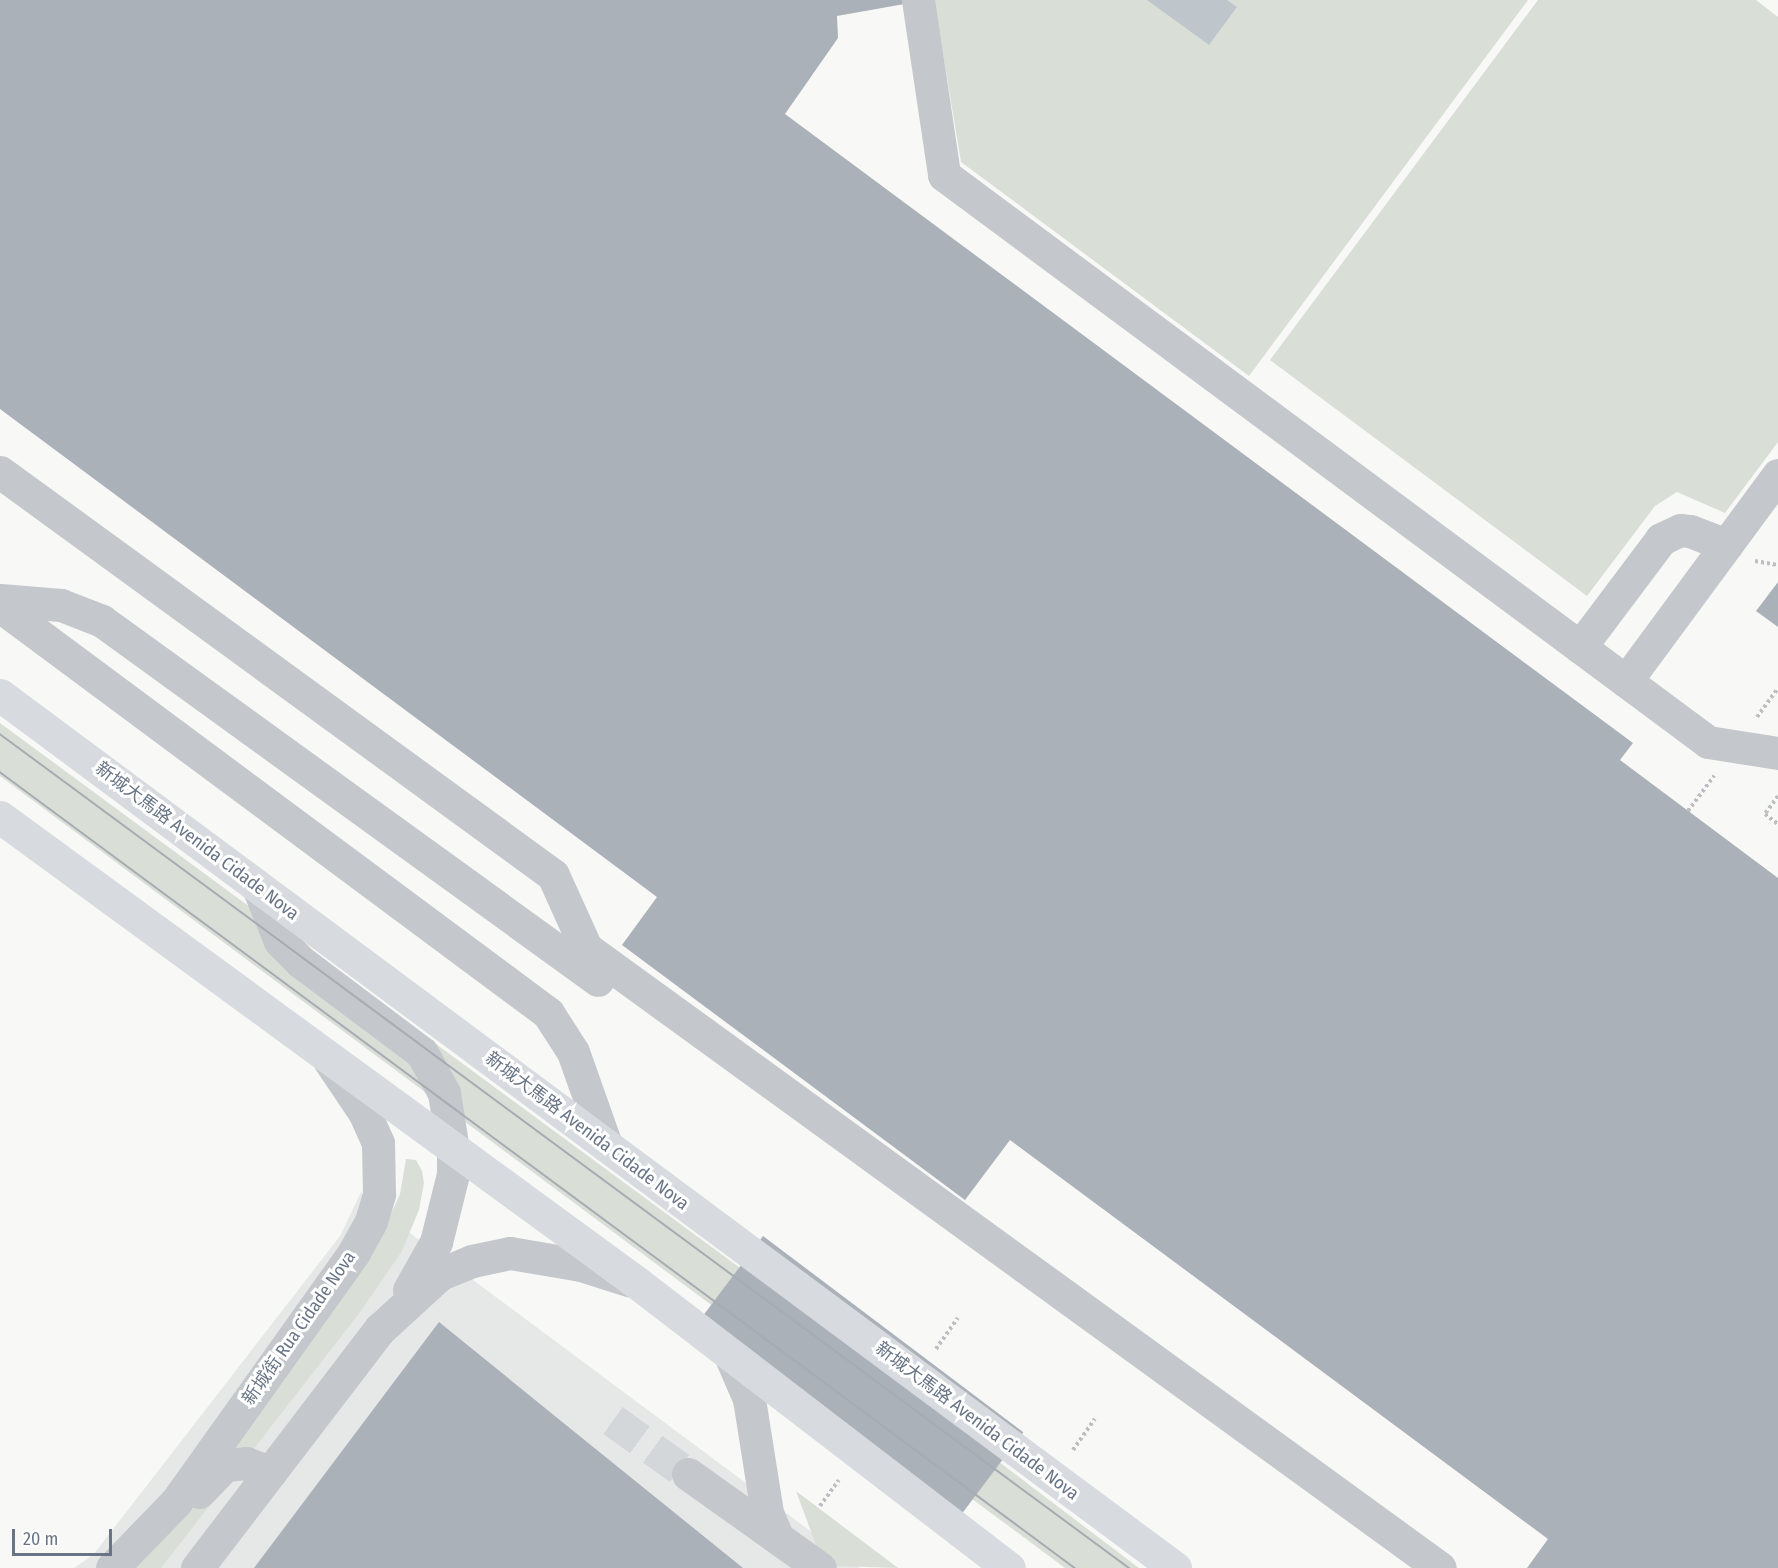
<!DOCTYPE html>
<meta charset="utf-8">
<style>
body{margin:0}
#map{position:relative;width:1778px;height:1568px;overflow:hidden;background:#f8f8f6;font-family:"Fira Sans Condensed","Noto Sans SC",sans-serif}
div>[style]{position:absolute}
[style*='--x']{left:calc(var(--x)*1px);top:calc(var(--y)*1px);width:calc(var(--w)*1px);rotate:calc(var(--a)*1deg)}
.built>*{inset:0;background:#e6e7e7}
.green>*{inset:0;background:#d9dfd7}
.water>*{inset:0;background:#bec6cc}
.building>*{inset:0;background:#abb1b8;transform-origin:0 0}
.minor-tunnel>*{height:33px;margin-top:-16.5px;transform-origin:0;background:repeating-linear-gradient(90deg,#d4d7da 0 33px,transparent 0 49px)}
.path>*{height:4px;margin-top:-2px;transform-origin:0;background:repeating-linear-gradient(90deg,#bcbec1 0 3px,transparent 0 6px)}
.minor>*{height:33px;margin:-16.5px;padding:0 16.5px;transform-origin:16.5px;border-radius:16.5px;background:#c4c7cb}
.major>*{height:33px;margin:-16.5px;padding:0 16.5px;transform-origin:16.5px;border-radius:16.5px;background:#d7dadf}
.tram>*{height:1.5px;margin:-0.75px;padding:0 0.75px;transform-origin:0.75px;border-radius:0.75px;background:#a7abb2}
span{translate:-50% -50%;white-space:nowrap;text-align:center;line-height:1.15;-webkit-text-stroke:6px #fff;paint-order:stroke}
.street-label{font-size:18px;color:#697586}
.scale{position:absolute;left:12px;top:1529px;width:100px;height:27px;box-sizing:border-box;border:3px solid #697586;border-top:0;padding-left:8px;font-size:18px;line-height:21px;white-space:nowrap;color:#697586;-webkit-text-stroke:4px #fff;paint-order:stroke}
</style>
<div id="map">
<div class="built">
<i style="clip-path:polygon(361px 1192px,414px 1236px,860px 1568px,74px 1568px,93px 1555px,340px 1236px)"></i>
</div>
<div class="green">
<i style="clip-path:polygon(934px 0,1528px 0,1249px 376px,961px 162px)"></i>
<i style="clip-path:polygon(1538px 0,1756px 0,1778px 17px,1778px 442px,1725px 513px,1677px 492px,1655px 506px,1587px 596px,1270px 360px)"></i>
<i style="clip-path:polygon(0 723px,838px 1340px,1139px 1568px,1065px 1568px,0 776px)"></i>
<i style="clip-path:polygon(406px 1159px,416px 1160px,422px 1171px,424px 1183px,419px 1210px,402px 1251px,361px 1311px,161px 1568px,122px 1568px,380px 1238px,400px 1194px)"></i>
<i style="clip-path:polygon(796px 1491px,898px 1568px,834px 1566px,817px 1548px)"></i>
</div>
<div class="water">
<i style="clip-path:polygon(1147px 0,1227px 0,1237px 7px,1209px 45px)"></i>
</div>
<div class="building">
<i style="clip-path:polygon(0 0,910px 0,910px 3px,837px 16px,838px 38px,785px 114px,1633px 743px,1620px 760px,1778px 878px,1778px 1568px,1527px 1568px,1548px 1539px,1010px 1140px,965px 1200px,622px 945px,657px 897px,0 409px)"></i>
<i style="clip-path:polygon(1778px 582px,1778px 627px,1756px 611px)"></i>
<i style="left:763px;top:1236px;width:326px;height:116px;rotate:37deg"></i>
<i style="clip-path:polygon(439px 1322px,561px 1421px,743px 1568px,254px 1568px)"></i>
</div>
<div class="minor-tunnel">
<i style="--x:613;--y:1420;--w:92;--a:35.8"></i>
</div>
<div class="path">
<i style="--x:1755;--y:561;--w:23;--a:10"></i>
<i style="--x:1757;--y:717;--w:36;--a:-54"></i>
<i style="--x:1778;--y:796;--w:22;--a:126"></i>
<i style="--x:1765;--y:814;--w:16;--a:38"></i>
<i style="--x:1688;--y:811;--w:44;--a:-53.4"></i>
<i style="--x:936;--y:1349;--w:38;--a:-55"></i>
<i style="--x:1073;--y:1450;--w:38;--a:-55"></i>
<i style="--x:820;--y:1506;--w:32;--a:-54"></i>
</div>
<div class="minor">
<i style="--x:918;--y:0;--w:177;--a:81.5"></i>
<i style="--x:944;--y:175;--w:951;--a:36.58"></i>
<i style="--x:1708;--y:742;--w:71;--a:8.9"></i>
<i style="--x:0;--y:472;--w:684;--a:36.08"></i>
<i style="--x:553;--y:875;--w:80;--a:65.7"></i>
<i style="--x:586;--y:948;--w:1055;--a:35.98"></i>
<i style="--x:0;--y:600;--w:61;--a:4.7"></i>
<i style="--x:61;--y:605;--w:44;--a:21.3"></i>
<i style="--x:102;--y:621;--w:612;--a:35.9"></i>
<i style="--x:0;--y:606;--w:683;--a:36.6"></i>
<i style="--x:548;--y:1013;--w:46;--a:57.3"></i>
<i style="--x:573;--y:1052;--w:99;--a:70.5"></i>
<i style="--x:1580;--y:647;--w:135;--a:-53.1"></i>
<i style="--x:1661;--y:539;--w:21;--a:-25"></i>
<i style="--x:1680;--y:530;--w:10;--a:6"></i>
<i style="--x:1690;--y:531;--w:39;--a:21"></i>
<i style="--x:1626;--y:681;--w:256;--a:-53.6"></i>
<i style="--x:258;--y:887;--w:58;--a:67.8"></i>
<i style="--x:280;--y:941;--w:30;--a:45"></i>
<i style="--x:301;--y:962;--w:151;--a:36.9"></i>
<i style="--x:422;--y:1053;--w:46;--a:61.2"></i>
<i style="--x:444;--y:1093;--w:58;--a:81"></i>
<i style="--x:453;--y:1150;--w:24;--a:90"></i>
<i style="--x:453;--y:1174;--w:70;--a:104"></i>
<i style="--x:436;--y:1242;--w:55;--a:119.4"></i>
<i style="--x:730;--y:1355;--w:48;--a:66.6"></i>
<i style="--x:749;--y:1399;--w:115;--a:81"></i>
<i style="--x:767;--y:1513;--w:26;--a:67"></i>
<i style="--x:688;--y:1474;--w:162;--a:35.5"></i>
<i style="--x:199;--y:1492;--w:37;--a:-46"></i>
<i style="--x:225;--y:1465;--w:21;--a:-5"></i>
<i style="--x:246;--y:1463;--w:26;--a:21"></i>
<i style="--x:112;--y:1568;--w:92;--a:-45.9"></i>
<i style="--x:176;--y:1502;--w:307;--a:-54.5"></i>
<i style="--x:354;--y:1252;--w:35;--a:-61"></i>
<i style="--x:371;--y:1221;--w:28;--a:-73"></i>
<i style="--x:379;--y:1194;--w:51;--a:-91.1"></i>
<i style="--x:378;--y:1143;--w:34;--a:-114"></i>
<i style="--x:364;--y:1112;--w:63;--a:-123.9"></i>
<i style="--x:197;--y:1568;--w:301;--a:-52.6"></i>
<i style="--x:380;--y:1329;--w:81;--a:-42.5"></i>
<i style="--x:440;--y:1274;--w:35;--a:-22"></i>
<i style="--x:472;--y:1261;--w:39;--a:-12"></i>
<i style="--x:510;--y:1253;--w:72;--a:9.6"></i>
<i style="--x:581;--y:1265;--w:52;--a:17.7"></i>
</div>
<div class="major">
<i style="--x:0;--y:695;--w:1464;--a:36.61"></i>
<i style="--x:0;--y:817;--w:788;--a:36.17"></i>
<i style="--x:636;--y:1282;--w:470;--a:37.5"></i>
</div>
<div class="tram">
<i style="--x:0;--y:734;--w:1404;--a:36.45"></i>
<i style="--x:0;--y:772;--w:1338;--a:36.52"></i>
</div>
<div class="street-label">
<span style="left:197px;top:841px;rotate:37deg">新城大馬路 Avenida Cidade Nova</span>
<span style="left:587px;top:1131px;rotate:37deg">新城大馬路 Avenida Cidade Nova</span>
<span style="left:299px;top:1328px;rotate:-55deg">新城街 Rua Cidade Nova</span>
<span style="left:977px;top:1421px;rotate:37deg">新城大馬路 Avenida Cidade Nova</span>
</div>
<div class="scale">20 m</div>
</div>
